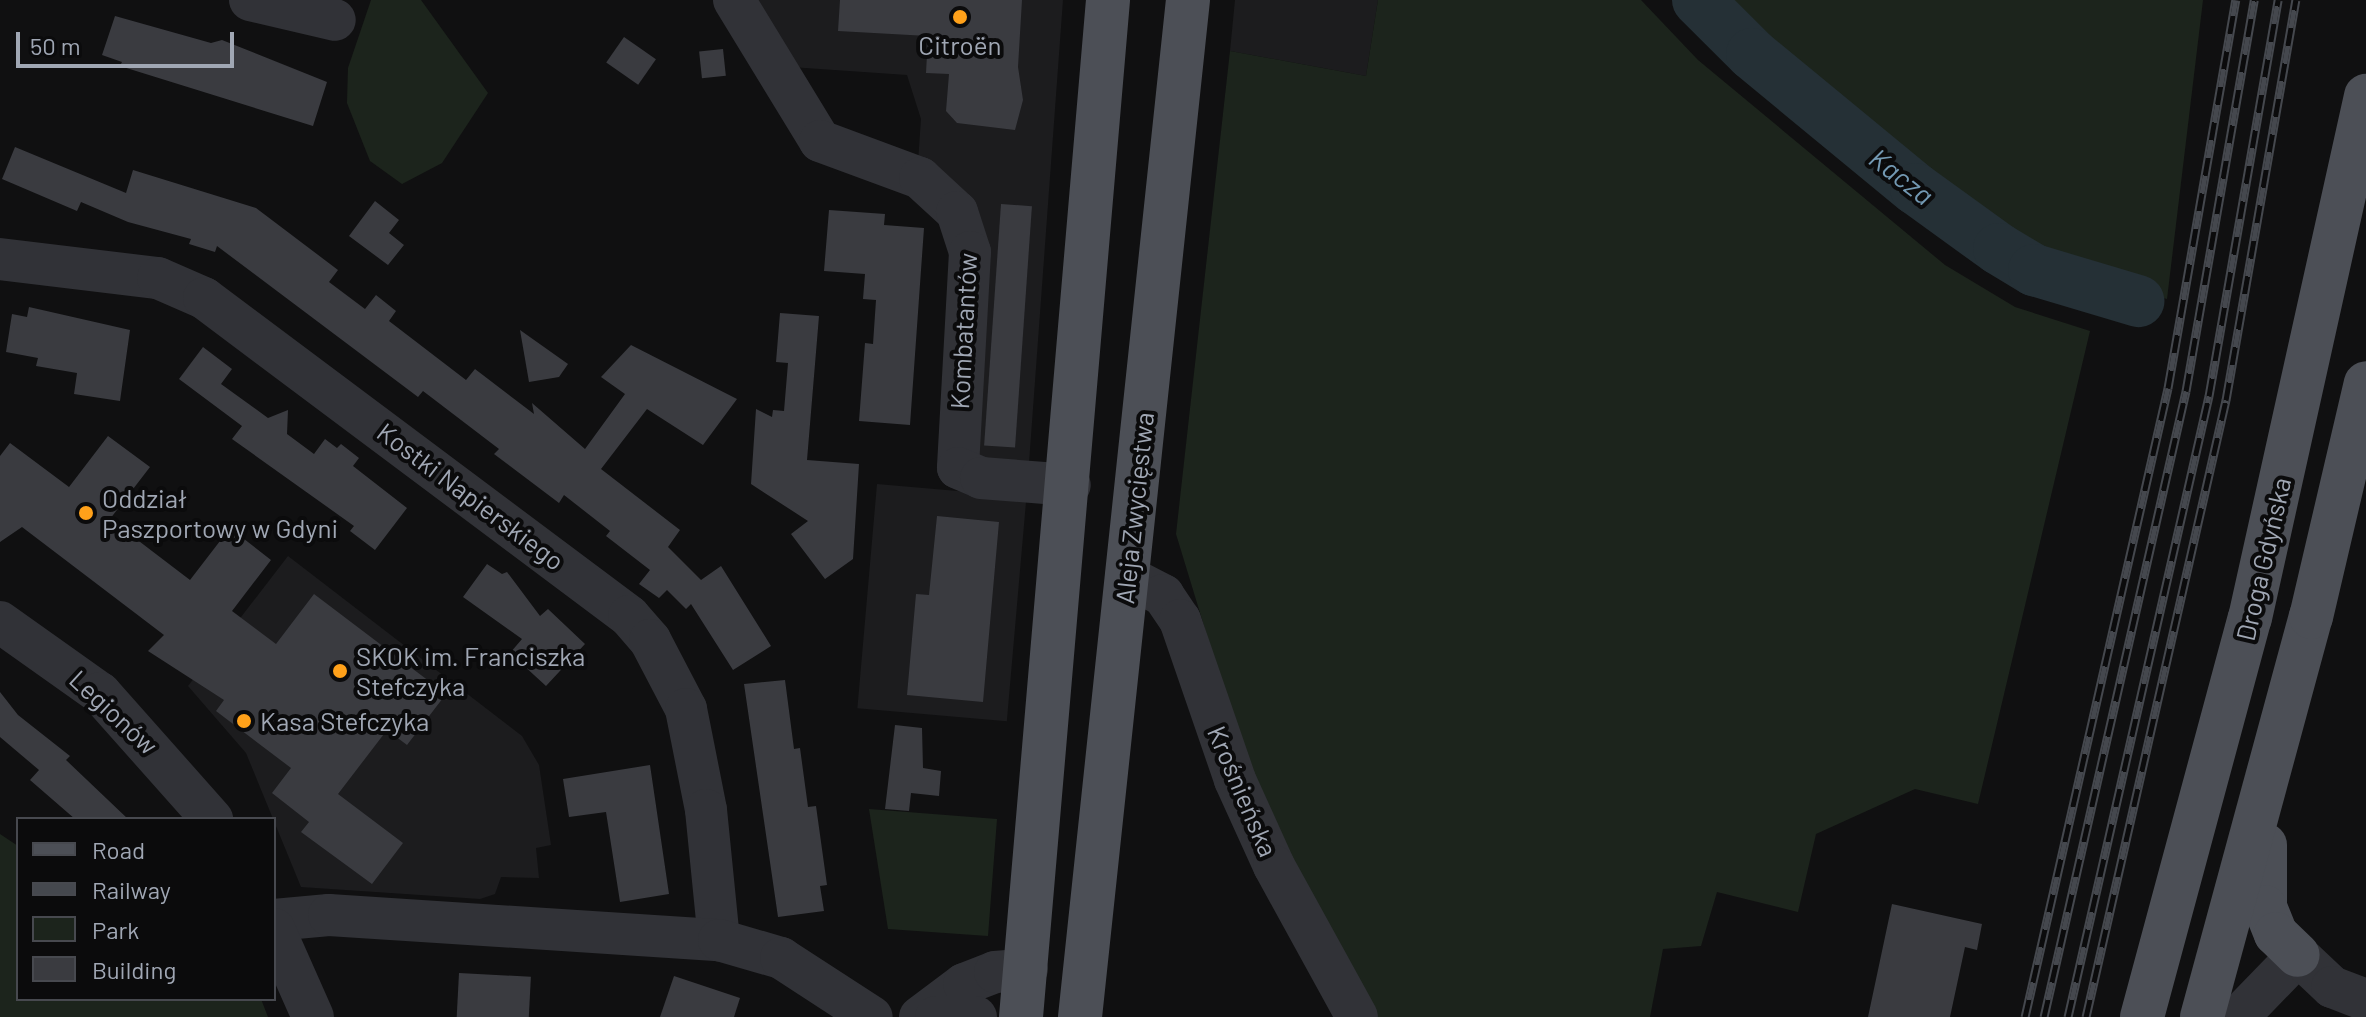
<!DOCTYPE html>
<meta charset="utf-8">
<style>
body{margin:0}
#map{position:relative;width:2366px;height:1017px;overflow:hidden;background:#101011;font-family:Barlow,sans-serif}
div>[style]{position:absolute}
[style*='--x']{left:calc(var(--x)*1px);top:calc(var(--y)*1px);width:calc(var(--w)*1px);rotate:calc(var(--a)*1deg)}
.built>*{inset:0;background:#1c1c1e;transform-origin:0 0}
.green>*{inset:0;background:#1c241c}
.river>*{height:52px;margin:-26px;padding:0 26px;transform-origin:26px;border-radius:26px;background:#253036}
.building>*{inset:0;background:#3a3b40;transform-origin:0 0}
.minor>*{height:42px;margin:-21px;padding:0 21px;transform-origin:21px;border-radius:21px;background:#313237}
.major>*{height:44px;margin:-22px;padding:0 22px;transform-origin:22px;border-radius:22px;background:#4c4f56}
.rail>*{height:9px;margin-top:-4.5px;transform-origin:0;background:repeating-linear-gradient(90deg,#0b0b0c 0 18px,#45484e 0 36px);box-sizing:border-box;border-block:2px solid #45484e}
.dots>*{width:22px;height:22px;translate:-50% -50%;box-sizing:border-box;border:4px solid #0b0b0c;border-radius:50%}
span{translate:-50% -50%;white-space:nowrap;text-align:center;line-height:1.15;-webkit-text-stroke:8px #0b0b0c;paint-order:stroke}
.poi-label{font-size:26px;color:#a0a7b4}
.left{translate:0 -50%;text-align:left}
.street-label{font-size:26px;color:#a0a7b4}
.water-label{font-size:28px;color:#7399b3;font-style:italic}
.legend{position:absolute;left:16px;top:817px;width:260px;height:184px;box-sizing:border-box;background:#0b0b0c;border:2px solid #47494f;margin:0;padding:10px 14px;list-style:none;font-size:24px;color:#a0a7b4}
.legend li{display:flex;align-items:center;gap:16px;height:40px}
.legend b{width:40px;border:2px solid #47494f}
.scale{position:absolute;left:16px;top:32px;width:218px;height:36px;box-sizing:border-box;border:4px solid #a0a7b4;border-top:0;padding-left:10px;font-size:24px;line-height:28px;white-space:nowrap;color:#a0a7b4;-webkit-text-stroke:6px #0b0b0c;paint-order:stroke}
</style>
<div id="map">
<div class="built">
<i style="clip-path:polygon(751px 0,1063px 0,1029px 463px,977px 458px,986px 281px,918px 162px,921px 119px,907px 75px,791px 67px)"></i>
<i style="clip-path:polygon(1235px 0,1378px 0,1366px 76px,1230px 51px)"></i>
<i style="left:877px;top:484px;width:150px;height:225px;rotate:5deg"></i>
<i style="clip-path:polygon(288px 556px,522px 736px,539px 765px,551px 845px,536px 848px,539px 878px,501px 877px,495px 894px,480px 899px,301px 887px,246px 753px,188px 686px)"></i>
</div>
<div class="green">
<i style="clip-path:polygon(371px 0,421px 0,488px 93px,442px 163px,402px 184px,370px 161px,347px 103px,348px 68px)"></i>
<i style="clip-path:polygon(1378px 0,1641px 0,1698px 60px,1945px 265px,2015px 307px,2090px 331px,1978px 804px,1915px 789px,1816px 834px,1798px 912px,1717px 892px,1701px 946px,1663px 949px,1650px 1017px,1376px 1017px,1302px 895px,1233px 721px,1176px 534px,1230px 51px,1366px 76px)"></i>
<i style="clip-path:polygon(1715px 0,2203px 0,2167px 299px,2026px 261px)"></i>
<i style="clip-path:polygon(869px 809px,997px 819px,988px 936px,888px 929px)"></i>
<i style="clip-path:polygon(0 834px,18px 846px,18px 999px,261px 999px,268px 1017px,0 1017px)"></i>
</div>
<div class="river">
<i style="--x:1698;--y:0;--w:76;--a:45"></i>
<i style="--x:1752;--y:54;--w:212;--a:39.5"></i>
<i style="--x:1916;--y:189;--w:102;--a:35.9"></i>
<i style="--x:1999;--y:249;--w:41;--a:31"></i>
<i style="--x:2034;--y:270;--w:109;--a:16.6"></i>
</div>
<div class="building">
<i style="clip-path:polygon(840px 0,1022px 0,1018px 67px,1023px 100px,1015px 130px,957px 123px,946px 111px,949px 74px,926px 73px,928px 36px,838px 31px)"></i>
<i style="clip-path:polygon(115px 16px,211px 43px,222px 40px,327px 82px,313px 126px,120px 66px,122px 62px,102px 55px)"></i>
<i style="left:624px;top:37px;width:39px;height:31px;rotate:35deg"></i>
<i style="left:723px;top:49px;width:27px;height:24px;rotate:84deg"></i>
<i style="clip-path:polygon(15px 147px,126px 193px,133px 170px,256px 208px,338px 270px,329px 282px,365px 309px,376px 295px,396px 311px,389px 321px,466px 380px,475px 369px,534px 414px,532px 403px,585px 449px,625px 394px,601px 377px,631px 345px,737px 399px,703px 445px,647px 409px,601px 469px,680px 530px,668px 547px,701px 580px,721px 566px,771px 646px,733px 670px,691px 604px,686px 609px,667px 590px,659px 598px,639px 584px,650px 570px,606px 536px,610px 531px,564px 495px,559px 503px,494px 454px,499px 449px,423px 391px,418px 397px,217px 246px,215px 252px,189px 244px,191px 239px,128px 222px,81px 202px,77px 211px,2px 179px)"></i>
<i style="clip-path:polygon(375px 201px,399px 220px,389px 233px,404px 245px,388px 265px,349px 236px)"></i>
<i style="left:1001px;top:204px;width:31px;height:242px;rotate:4deg"></i>
<i style="clip-path:polygon(829px 210px,885px 214px,884px 225px,924px 228px,910px 425px,859px 421px,865px 343px,873px 344px,876px 300px,863px 299px,865px 274px,824px 271px)"></i>
<i style="clip-path:polygon(29px 307px,130px 330px,120px 401px,74px 394px,77px 373px,36px 366px,38px 358px,6px 352px,12px 314px,27px 317px)"></i>
<i style="clip-path:polygon(780px 313px,819px 316px,807px 460px,859px 464px,853px 559px,825px 579px,791px 534px,808px 521px,751px 484px,756px 409px,772px 417px,773px 410px,784px 411px,788px 363px,776px 362px)"></i>
<i style="clip-path:polygon(520px 330px,568px 364px,559px 377px,529px 382px)"></i>
<i style="clip-path:polygon(203px 347px,232px 369px,221px 384px,268px 418px,288px 410px,287px 434px,314px 454px,325px 439px,337px 448px,341px 444px,359px 458px,353px 466px,407px 508px,375px 550px,350px 531px,354px 526px,232px 439px,242px 426px,179px 379px)"></i>
<i style="clip-path:polygon(108px 436px,150px 467px,110px 519px,190px 580px,230px 528px,271px 560px,232px 611px,276px 644px,314px 594px,446px 694px,407px 745px,387px 730px,338px 794px,403px 843px,372px 884px,301px 832px,309px 822px,272px 793px,291px 768px,216px 711px,224px 700px,148px 651px,164px 635px,22px 527px,0 542px,0 456px,10px 443px,69px 487px)"></i>
<i style="clip-path:polygon(937px 516px,999px 522px,983px 702px,907px 695px,916px 594px,929px 595px)"></i>
<i style="clip-path:polygon(487px 564px,502px 574px,507px 572px,540px 616px,548px 609px,585px 644px,546px 686px,510px 653px,522px 639px,463px 597px)"></i>
<i style="clip-path:polygon(785px 680px,794px 749px,800px 748px,808px 807px,816px 806px,827px 885px,820px 886px,824px 911px,778px 917px,744px 684px)"></i>
<i style="clip-path:polygon(0 692px,18px 715px,70px 756px,66px 760px,128px 819px,75px 819px,30px 780px,39px 770px,0 737px)"></i>
<i style="clip-path:polygon(895px 725px,922px 728px,923px 768px,941px 771px,939px 796px,911px 793px,909px 811px,885px 809px)"></i>
<i style="clip-path:polygon(650px 765px,669px 894px,620px 902px,606px 812px,569px 817px,563px 779px)"></i>
<i style="clip-path:polygon(1892px 904px,1982px 924px,1977px 950px,1965px 947px,1950px 1017px,1868px 1017px)"></i>
<i style="left:459px;top:973px;width:72px;height:44px;rotate:3deg"></i>
<i style="clip-path:polygon(674px 976px,740px 998px,734px 1017px,660px 1017px)"></i>
</div>
<div class="minor">
<i style="--x:250;--y:0;--w:87;--a:13.2"></i>
<i style="--x:734;--y:0;--w:165;--a:58.6"></i>
<i style="--x:820;--y:141;--w:107;--a:20.3"></i>
<i style="--x:920;--y:178;--w:50;--a:42.6"></i>
<i style="--x:957;--y:212;--w:42;--a:72"></i>
<i style="--x:970;--y:252;--w:216;--a:93.2"></i>
<i style="--x:958;--y:468;--w:25;--a:23"></i>
<i style="--x:981;--y:478;--w:89;--a:4.5"></i>
<i style="--x:0;--y:259;--w:159;--a:6.9"></i>
<i style="--x:158;--y:278;--w:50;--a:23.5"></i>
<i style="--x:204;--y:298;--w:531;--a:36.81"></i>
<i style="--x:629;--y:616;--w:32;--a:49"></i>
<i style="--x:650;--y:640;--w:78;--a:62.4"></i>
<i style="--x:686;--y:709;--w:103;--a:78.8"></i>
<i style="--x:706;--y:810;--w:131;--a:84.3"></i>
<i style="--x:1126;--y:576;--w:42;--a:27.2"></i>
<i style="--x:1163;--y:595;--w:30;--a:56"></i>
<i style="--x:1180;--y:620;--w:169;--a:71"></i>
<i style="--x:1235;--y:780;--w:94;--a:65.6"></i>
<i style="--x:1274;--y:866;--w:172;--a:61.2"></i>
<i style="--x:0;--y:622;--w:123;--a:35.4"></i>
<i style="--x:100;--y:693;--w:169;--a:48.4"></i>
<i style="--x:274;--y:920;--w:55;--a:-5.2"></i>
<i style="--x:329;--y:915;--w:391;--a:3.7"></i>
<i style="--x:719;--y:940;--w:65;--a:16.2"></i>
<i style="--x:781;--y:958;--w:108;--a:33"></i>
<i style="--x:274;--y:929;--w:96;--a:66.1"></i>
<i style="--x:920;--y:1017;--w:55;--a:-36.9"></i>
<i style="--x:964;--y:984;--w:33;--a:-21"></i>
<i style="--x:995;--y:972;--w:32;--a:-5"></i>
<i style="--x:936;--y:1017;--w:40;--a:0"></i>
<i style="--x:2238;--y:1017;--w:86;--a:-45.9"></i>
<i style="--x:2298;--y:955;--w:47;--a:43.3"></i>
<i style="--x:2332;--y:987;--w:36;--a:21"></i>
</div>
<div class="major">
<i style="--x:2265;--y:845;--w:62;--a:90"></i>
<i style="--x:2265;--y:907;--w:29;--a:68"></i>
<i style="--x:2276;--y:934;--w:30;--a:44"></i>
<i style="--x:1021;--y:1017;--w:1021;--a:-85.11"></i>
<i style="--x:1080;--y:1017;--w:1023;--a:-83.94"></i>
<i style="--x:2142;--y:1017;--w:413;--a:-74.9"></i>
<i style="--x:2250;--y:618;--w:535;--a:-77.47"></i>
<i style="--x:2202;--y:1017;--w:415;--a:-74.8"></i>
<i style="--x:2311;--y:617;--w:240;--a:-76.8"></i>
</div>
<div class="rail">
<i style="--x:2025;--y:1017;--w:645;--a:-77.19"></i>
<i style="--x:2168;--y:388;--w:394;--a:-80.1"></i>
<i style="--x:2044;--y:1017;--w:642;--a:-77.22"></i>
<i style="--x:2186;--y:391;--w:397;--a:-80.1"></i>
<i style="--x:2068;--y:1017;--w:637;--a:-77.21"></i>
<i style="--x:2209;--y:396;--w:402;--a:-80.1"></i>
<i style="--x:2086;--y:1017;--w:633;--a:-77.22"></i>
<i style="--x:2226;--y:400;--w:406;--a:-80.1"></i>
</div>
<div class="dots">
<i style="left:960px;top:17px;background:#ffa11a"></i>
<i style="left:86px;top:513px;background:#ffa11a"></i>
<i style="left:340px;top:671px;background:#ffa11a"></i>
<i style="left:244px;top:721px;background:#ffa11a"></i>
</div>
<div class="poi-label">
<span style="left:960px;top:45px">Citroën</span>
<span class="left" style="left:102px;top:513px">Oddział<br>Paszportowy w Gdyni</span>
<span class="left" style="left:356px;top:671px">SKOK im. Franciszka<br>Stefczyka</span>
<span class="left" style="left:260px;top:721px">Kasa Stefczyka</span>
</div>
<div class="street-label">
<span style="left:963px;top:331px;rotate:-87deg">Kombatantów</span>
<span style="left:471px;top:496px;rotate:37deg">Kostki Napierskiego</span>
<span style="left:1134px;top:508px;rotate:-84deg">Aleja Zwycięstwa</span>
<span style="left:2263px;top:559px;rotate:-77deg">Droga Gdyńska</span>
<span style="left:114px;top:712px;rotate:43deg">Legionów</span>
<span style="left:1243px;top:791px;rotate:67deg">Krośnieńska</span>
</div>
<div class="water-label">
<span style="left:1902px;top:176px;rotate:38deg">Kacza</span>
</div>
<ul class="legend">
<li><b style="height:10px;background:#4c4f56"></b>Road</li>
<li><b style="height:10px;background:#45484e"></b>Railway</li>
<li><b style="height:22px;background:#1c241c"></b>Park</li>
<li><b style="height:22px;background:#3a3b40"></b>Building</li>
</ul>
<div class="scale">50 m</div>
</div>
